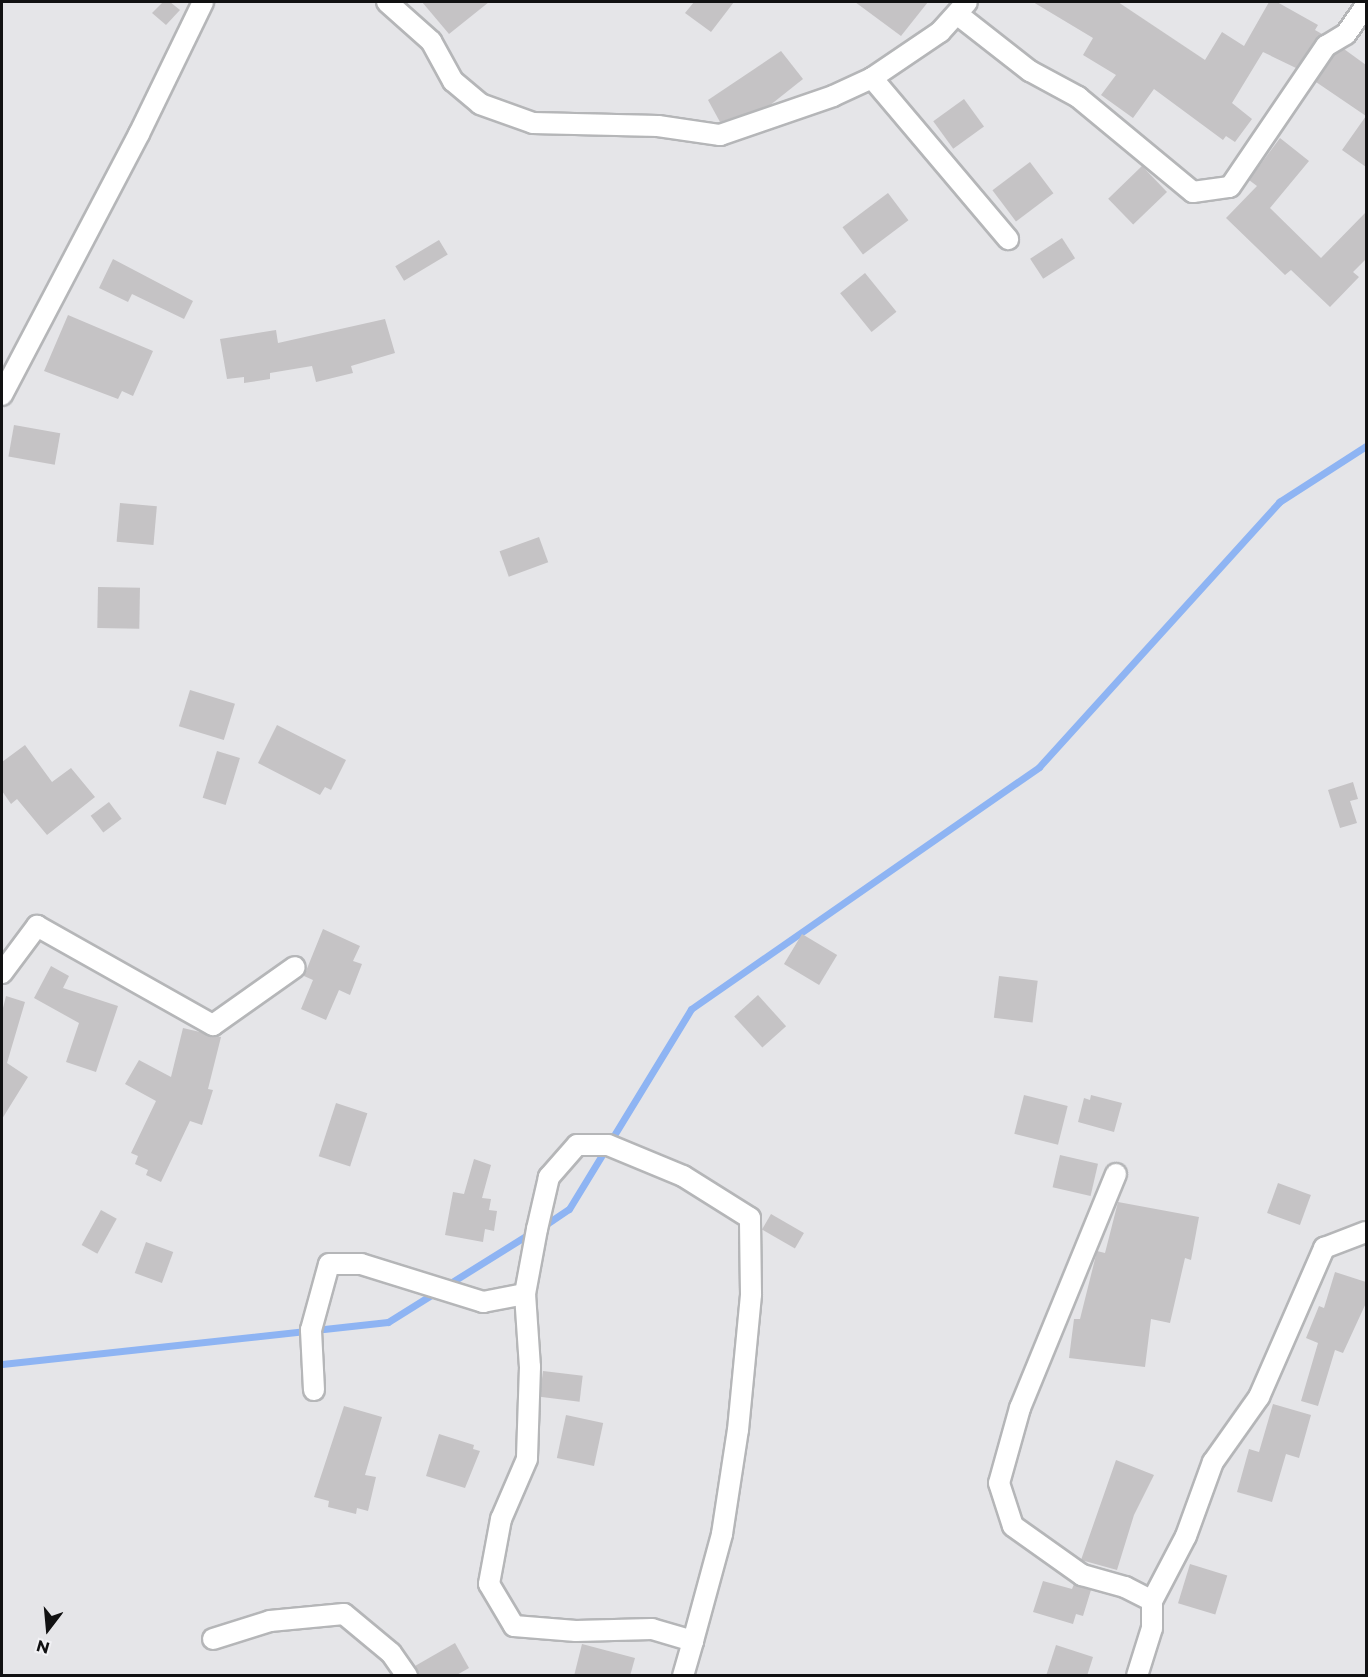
<!DOCTYPE html>
<style>
body{margin:0}
#map{position:relative;width:1368px;height:1677px;overflow:hidden;background:#e5e5e8;font-family:Montserrat,sans-serif}
div>[style]{position:absolute}
[style*='--x']{left:calc(var(--x)*1px);top:calc(var(--y)*1px);width:calc(var(--w)*1px);rotate:calc(var(--a)*1deg)}
.stream>*{height:7px;margin:-3.5px;padding:0 3.5px;transform-origin:3.5px;border-radius:3.5px;background:#8eb4f3}
.building>*{inset:0;background:#c5c3c5;transform-origin:0 0}
.roads{filter:drop-shadow(2px 0 #b5b6b8) drop-shadow(-2px 0 #b5b6b8) drop-shadow(0 2px #b5b6b8) drop-shadow(0 -2px #b5b6b8)}
.minor>*{height:20px;margin:-10px;padding:0 10px;transform-origin:10px;border-radius:10px;background:#fff}
span{translate:-50% -50%;white-space:nowrap;text-align:center;line-height:1.15;-webkit-text-stroke:6px #f2f2f5;paint-order:stroke}
.frame{position:absolute;inset:0;border:3px solid #111112;pointer-events:none}
.north{position:absolute;left:18px;top:1599px;width:60px;height:60px;-webkit-text-stroke:4px #f2f2f5;paint-order:stroke;rotate:196deg;font-size:16px;font-weight:700;line-height:24px;text-align:center;color:#111112}
.north::after{content:'';display:block;margin:auto;width:21px;height:27px;background:#111112;clip-path:polygon(50% 0,100% 100%,50% 72%,0 100%)}
</style>
<div id="map">
<div class="stream">
<i style="--x:542;--y:1227;--w:32;--a:-34"></i>
<i style="--x:569;--y:1209;--w:234;--a:-58.6"></i>
<i style="--x:691;--y:1009;--w:424;--a:-34.8"></i>
<i style="--x:1039;--y:767;--w:358;--a:-47.8"></i>
<i style="--x:1279;--y:502;--w:103;--a:-32.8"></i>
<i style="--x:2;--y:1364;--w:388;--a:-6.2"></i>
<i style="--x:388;--y:1322;--w:170;--a:-32"></i>
</div>
<div class="building">
<i style="clip-path:polygon(163px 2px,170px 2px,180px 10px,166px 25px,152px 13px)"></i>
<i style="clip-path:polygon(422px 2px,489px 2px,449px 34px)"></i>
<i style="clip-path:polygon(694px 2px,734px 2px,711px 32px,685px 13px)"></i>
<i style="clip-path:polygon(855px 2px,928px 2px,901px 36px)"></i>
<i style="clip-path:polygon(1033px 2px,1118px 2px,1205px 60px,1222px 32px,1244px 46px,1269px 2px,1277px 2px,1318px 25px,1315px 30px,1322px 34px,1296px 68px,1263px 52px,1232px 103px,1252px 119px,1235px 142px,1226px 136px,1223px 140px,1154px 89px,1133px 118px,1101px 95px,1116px 75px,1083px 55px,1093px 38px)"></i>
<i style="clip-path:polygon(1344px 49px,1366px 65px,1366px 167px,1342px 150px,1366px 116px,1316px 82px,1334px 55px)"></i>
<i style="clip-path:polygon(781px 51px,803px 79px,769px 106px,720px 122px,708px 100px)"></i>
<i style="left:964px;top:99px;width:34px;height:38px;rotate:54deg"></i>
<i style="clip-path:polygon(1280px 138px,1309px 161px,1270px 208px,1321px 258px,1366px 212px,1366px 259px,1353px 272px,1359px 277px,1330px 307px,1291px 270px,1285px 275px,1226px 218px,1257px 186px,1249px 180px)"></i>
<i style="left:1030px;top:162px;width:39px;height:47px;rotate:53deg"></i>
<i style="left:1142px;top:166px;width:36px;height:47px;rotate:46deg"></i>
<i style="left:888px;top:193px;width:34px;height:57px;rotate:53deg"></i>
<i style="left:1062px;top:238px;width:24px;height:38px;rotate:57deg"></i>
<i style="left:439px;top:240px;width:17px;height:51px;rotate:59deg"></i>
<i style="clip-path:polygon(113px 259px,193px 301px,184px 319px,132px 294px,128px 302px,99px 288px)"></i>
<i style="left:865px;top:273px;width:50px;height:32px;rotate:51deg"></i>
<i style="clip-path:polygon(68px 315px,153px 351px,133px 396px,122px 391px,118px 399px,44px 371px)"></i>
<i style="clip-path:polygon(385px 319px,395px 353px,351px 366px,353px 373px,316px 382px,312px 366px,270px 373px,270px 379px,244px 383px,244px 377px,227px 379px,220px 339px,276px 330px,278px 343px)"></i>
<i style="left:14px;top:425px;width:47px;height:32px;rotate:10deg"></i>
<i style="left:120px;top:503px;width:37px;height:39px;rotate:5deg"></i>
<i style="left:539px;top:537px;width:27px;height:42px;rotate:70deg"></i>
<i style="left:98px;top:587px;width:42px;height:41px;rotate:1deg"></i>
<i style="left:190px;top:690px;width:47px;height:38px;rotate:17deg"></i>
<i style="clip-path:polygon(277px 725px,346px 760px,331px 790px,325px 787px,320px 795px,258px 763px)"></i>
<i style="clip-path:polygon(25px 745px,52px 782px,71px 768px,95px 797px,47px 835px,17px 799px,11px 804px,2px 791px,2px 762px)"></i>
<i style="left:217px;top:751px;width:24px;height:49px;rotate:17deg"></i>
<i style="clip-path:polygon(1353px 782px,1358px 799px,1350px 801px,1357px 823px,1340px 828px,1328px 790px)"></i>
<i style="left:109px;top:802px;width:21px;height:23px;rotate:53deg"></i>
<i style="clip-path:polygon(323px 929px,360px 946px,353px 961px,362px 964px,350px 995px,339px 990px,326px 1020px,301px 1009px,313px 980px,304px 976px)"></i>
<i style="left:802px;top:934px;width:41px;height:35px;rotate:31deg"></i>
<i style="clip-path:polygon(51px 966px,69px 976px,63px 988px,118px 1006px,96px 1072px,66px 1062px,79px 1023px,34px 998px)"></i>
<i style="left:999px;top:976px;width:39px;height:42px;rotate:7deg"></i>
<i style="left:758px;top:995px;width:42px;height:32px;rotate:48deg"></i>
<i style="clip-path:polygon(6px 996px,25px 1002px,7px 1063px,28px 1077px,2px 1119px,2px 1012px)"></i>
<i style="clip-path:polygon(183px 1028px,221px 1037px,208px 1089px,213px 1090px,202px 1125px,190px 1121px,161px 1182px,146px 1175px,148px 1170px,135px 1164px,138px 1156px,131px 1153px,156px 1101px,125px 1084px,139px 1060px,171px 1077px)"></i>
<i style="left:1024px;top:1095px;width:45px;height:40px;rotate:14deg"></i>
<i style="clip-path:polygon(1091px 1095px,1122px 1103px,1114px 1132px,1078px 1122px,1084px 1098px,1090px 1100px)"></i>
<i style="left:336px;top:1103px;width:33px;height:56px;rotate:18deg"></i>
<i style="left:1060px;top:1155px;width:39px;height:33px;rotate:13deg"></i>
<i style="clip-path:polygon(474px 1159px,491px 1165px,482px 1198px,491px 1199px,489px 1210px,497px 1211px,494px 1231px,485px 1229px,483px 1242px,445px 1235px,453px 1192px,464px 1194px)"></i>
<i style="left:1278px;top:1183px;width:35px;height:32px;rotate:20deg"></i>
<i style="clip-path:polygon(1118px 1202px,1199px 1217px,1191px 1260px,1185px 1258px,1170px 1323px,1151px 1319px,1145px 1367px,1069px 1358px,1074px 1319px,1080px 1319px,1097px 1251px,1105px 1253px)"></i>
<i style="left:101px;top:1210px;width:18px;height:40px;rotate:29deg"></i>
<i style="left:771px;top:1214px;width:38px;height:18px;rotate:30deg"></i>
<i style="left:146px;top:1242px;width:29px;height:33px;rotate:20deg"></i>
<i style="clip-path:polygon(1335px 1272px,1366px 1282px,1366px 1303px,1343px 1353px,1335px 1350px,1318px 1406px,1301px 1401px,1318px 1343px,1306px 1338px,1319px 1306px,1324px 1308px)"></i>
<i style="left:543px;top:1371px;width:40px;height:26px;rotate:7deg"></i>
<i style="clip-path:polygon(1273px 1404px,1311px 1415px,1299px 1458px,1286px 1454px,1272px 1502px,1237px 1492px,1249px 1449px,1259px 1452px)"></i>
<i style="clip-path:polygon(344px 1406px,382px 1417px,365px 1475px,376px 1477px,368px 1511px,357px 1508px,356px 1514px,328px 1507px,329px 1501px,314px 1497px)"></i>
<i style="left:566px;top:1415px;width:38px;height:44px;rotate:12deg"></i>
<i style="clip-path:polygon(439px 1434px,474px 1445px,473px 1449px,480px 1451px,465px 1488px,426px 1476px)"></i>
<i style="clip-path:polygon(1116px 1460px,1154px 1475px,1134px 1515px,1117px 1570px,1081px 1560px)"></i>
<i style="left:1190px;top:1564px;width:39px;height:41px;rotate:17deg"></i>
<i style="clip-path:polygon(1043px 1581px,1072px 1589px,1074px 1584px,1091px 1590px,1083px 1616px,1076px 1614px,1073px 1624px,1033px 1612px)"></i>
<i style="clip-path:polygon(455px 1643px,469px 1668px,455px 1676px,419px 1676px,415px 1666px)"></i>
<i style="clip-path:polygon(582px 1644px,635px 1658px,630px 1676px,574px 1676px)"></i>
<i style="clip-path:polygon(1056px 1645px,1093px 1657px,1087px 1676px,1046px 1676px)"></i>
</div>
<div class="roads">
<div class="minor">
<i style="--x:387;--y:2;--w:59;--a:41.6"></i>
<i style="--x:431;--y:41;--w:46;--a:61.2"></i>
<i style="--x:453;--y:81;--w:35;--a:40"></i>
<i style="--x:480;--y:104;--w:56;--a:19.7"></i>
<i style="--x:533;--y:123;--w:125;--a:1.4"></i>
<i style="--x:658;--y:126;--w:63;--a:8.3"></i>
<i style="--x:720;--y:135;--w:120;--a:-19"></i>
<i style="--x:833;--y:96;--w:43;--a:-24.8"></i>
<i style="--x:872;--y:78;--w:82;--a:-34.1"></i>
<i style="--x:940;--y:32;--w:40;--a:-48"></i>
<i style="--x:957;--y:14;--w:93;--a:38"></i>
<i style="--x:1030;--y:71;--w:55;--a:28.4"></i>
<i style="--x:1078;--y:97;--w:149;--a:39.6"></i>
<i style="--x:1193;--y:192;--w:37;--a:-8"></i>
<i style="--x:1230;--y:187;--w:171;--a:-55.8"></i>
<i style="--x:1326;--y:46;--w:23;--a:-31"></i>
<i style="--x:1346;--y:34;--w:35;--a:-55"></i>
<i style="--x:872;--y:78;--w:211;--a:49.8"></i>
<i style="--x:2;--y:395;--w:295;--a:-62.3"></i>
<i style="--x:139;--y:134;--w:147;--a:-64.1"></i>
<i style="--x:2;--y:973;--w:59;--a:-53.3"></i>
<i style="--x:37;--y:926;--w:202;--a:29.4"></i>
<i style="--x:213;--y:1025;--w:100;--a:-35.3"></i>
<i style="--x:1116;--y:1174;--w:253;--a:112.3"></i>
<i style="--x:1020;--y:1408;--w:78;--a:105.6"></i>
<i style="--x:999;--y:1483;--w:45;--a:72"></i>
<i style="--x:1013;--y:1526;--w:85;--a:35.4"></i>
<i style="--x:1082;--y:1575;--w:45;--a:15.6"></i>
<i style="--x:1125;--y:1587;--w:30;--a:27"></i>
<i style="--x:1152;--y:1601;--w:27;--a:90"></i>
<i style="--x:1152;--y:1628;--w:50;--a:107.4"></i>
<i style="--x:314;--y:1390;--w:60;--a:-92.9"></i>
<i style="--x:311;--y:1330;--w:68;--a:-74.7"></i>
<i style="--x:329;--y:1264;--w:32;--a:0"></i>
<i style="--x:361;--y:1264;--w:128;--a:17.3"></i>
<i style="--x:483;--y:1302;--w:43;--a:-10.8"></i>
<i style="--x:1152;--y:1601;--w:73;--a:-62.4"></i>
<i style="--x:1186;--y:1536;--w:79;--a:-70"></i>
<i style="--x:1213;--y:1462;--w:80;--a:-54.7"></i>
<i style="--x:1259;--y:1397;--w:163;--a:-66.4"></i>
<i style="--x:1324;--y:1248;--w:45;--a:-20.9"></i>
<i style="--x:213;--y:1639;--w:60;--a:-17.5"></i>
<i style="--x:270;--y:1621;--w:74;--a:-5.4"></i>
<i style="--x:344;--y:1614;--w:61;--a:39.7"></i>
<i style="--x:391;--y:1653;--w:28;--a:55"></i>
<i style="--x:683;--y:1676;--w:36;--a:-74"></i>
<i style="--x:693;--y:1641;--w:111;--a:-74.8"></i>
<i style="--x:722;--y:1534;--w:105;--a:-81.3"></i>
<i style="--x:738;--y:1430;--w:137;--a:-84.5"></i>
<i style="--x:751;--y:1294;--w:76;--a:-90.8"></i>
<i style="--x:750;--y:1218;--w:79;--a:-147.9"></i>
<i style="--x:683;--y:1176;--w:81;--a:-157.5"></i>
<i style="--x:608;--y:1145;--w:31;--a:180"></i>
<i style="--x:577;--y:1145;--w:43;--a:131.2"></i>
<i style="--x:549;--y:1177;--w:53;--a:103"></i>
<i style="--x:537;--y:1229;--w:66;--a:100.5"></i>
<i style="--x:525;--y:1294;--w:73;--a:86.1"></i>
<i style="--x:530;--y:1367;--w:92;--a:91.9"></i>
<i style="--x:527;--y:1459;--w:65;--a:113.4"></i>
<i style="--x:501;--y:1519;--w:66;--a:100.5"></i>
<i style="--x:489;--y:1584;--w:49;--a:59.2"></i>
<i style="--x:514;--y:1626;--w:62;--a:4.6"></i>
<i style="--x:576;--y:1631;--w:76;--a:-1.5"></i>
<i style="--x:652;--y:1629;--w:43;--a:16.3"></i>
</div>
</div>
<div class="frame"></div>
<div class="north">N</div>
</div>
